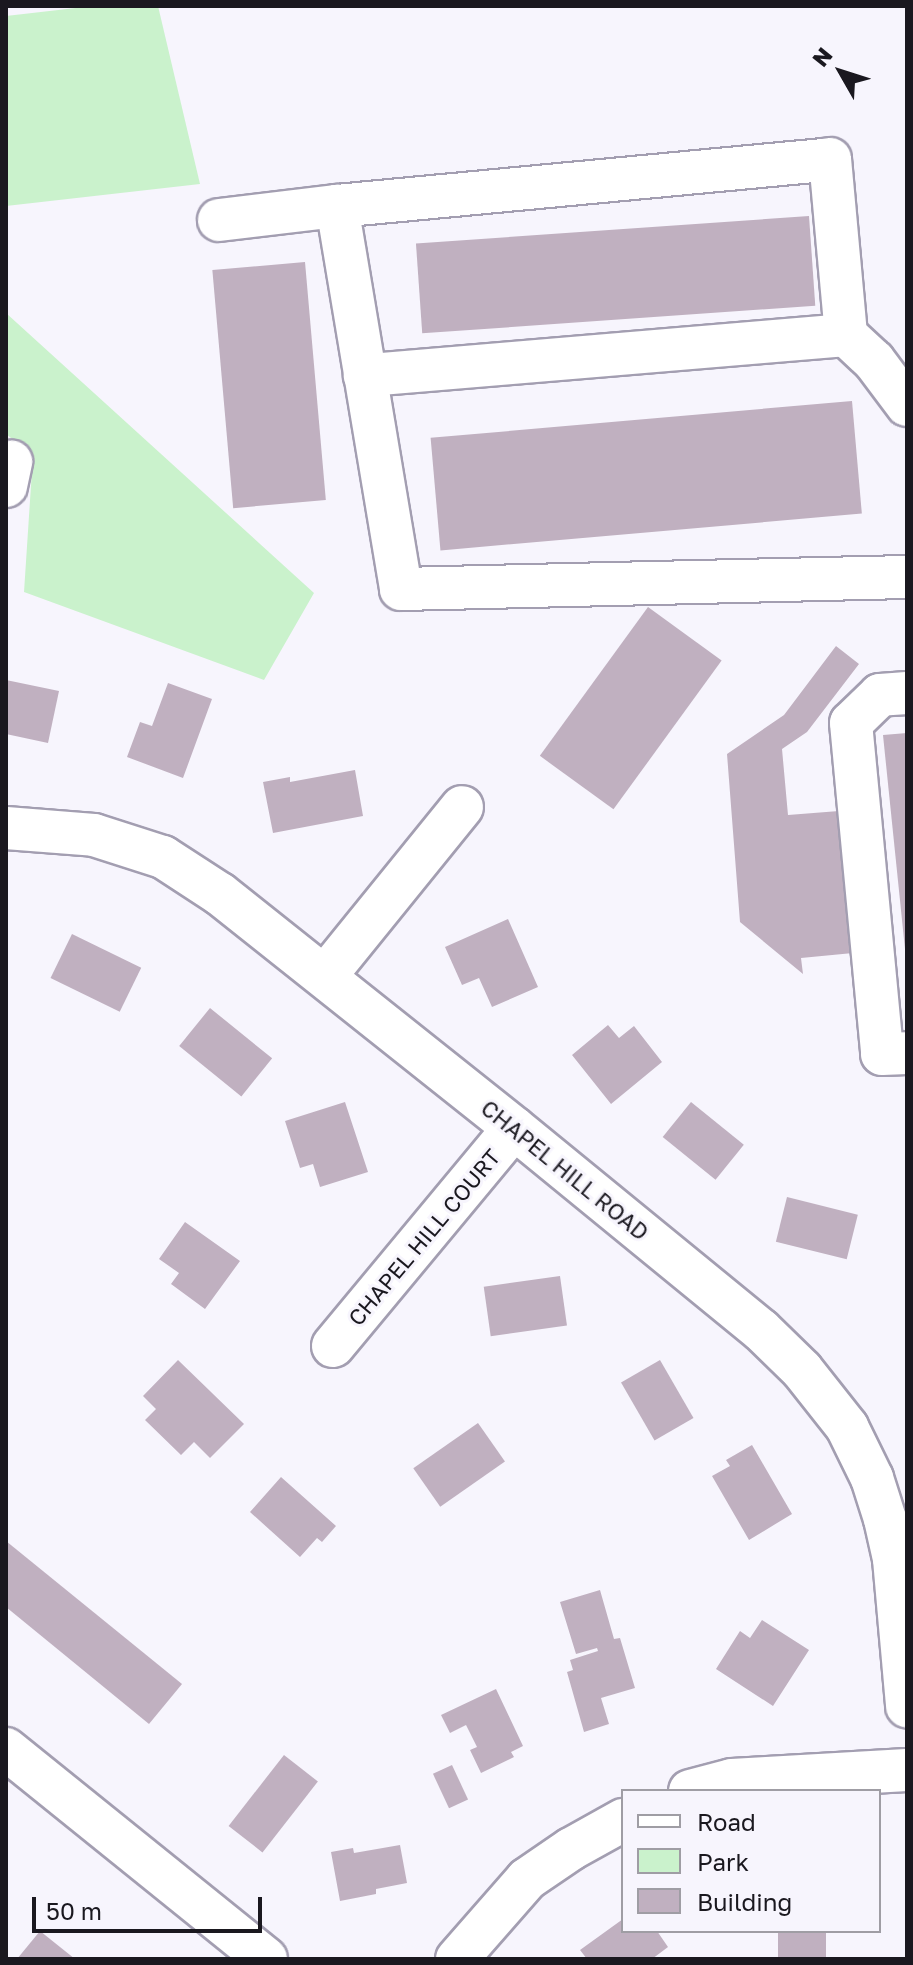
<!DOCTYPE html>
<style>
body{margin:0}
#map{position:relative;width:913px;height:1965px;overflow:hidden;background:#f7f5fd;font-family:"Golos Text",sans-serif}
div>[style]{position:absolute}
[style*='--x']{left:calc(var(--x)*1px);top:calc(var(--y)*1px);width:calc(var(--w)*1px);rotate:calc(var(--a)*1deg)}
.green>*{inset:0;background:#caf2cc}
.building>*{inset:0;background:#c0b0c0;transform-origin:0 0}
.roads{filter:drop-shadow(2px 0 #a39eb1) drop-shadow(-2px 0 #a39eb1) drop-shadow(0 2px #a39eb1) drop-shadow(0 -2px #a39eb1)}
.minor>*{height:42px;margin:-21px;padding:0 21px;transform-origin:21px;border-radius:21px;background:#fff}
span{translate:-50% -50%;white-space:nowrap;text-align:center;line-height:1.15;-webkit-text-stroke:6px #f7f5fd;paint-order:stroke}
.street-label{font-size:22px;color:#1a181f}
.frame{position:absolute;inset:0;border:8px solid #1a181f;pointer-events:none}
.legend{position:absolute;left:621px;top:1789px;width:260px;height:144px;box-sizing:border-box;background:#f7f5fd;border:2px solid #9f9da4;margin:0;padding:10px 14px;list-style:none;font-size:24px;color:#1a181f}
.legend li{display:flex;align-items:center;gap:16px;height:40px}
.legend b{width:40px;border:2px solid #9f9da4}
.north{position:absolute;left:801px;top:32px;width:80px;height:80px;-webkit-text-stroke:6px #f7f5fd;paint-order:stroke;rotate:309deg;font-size:22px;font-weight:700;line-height:32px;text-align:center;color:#1a181f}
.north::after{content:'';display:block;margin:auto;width:28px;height:36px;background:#1a181f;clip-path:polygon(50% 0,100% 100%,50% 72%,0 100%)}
.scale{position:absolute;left:32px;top:1897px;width:230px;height:36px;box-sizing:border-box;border:4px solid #1a181f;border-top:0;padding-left:10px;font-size:24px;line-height:28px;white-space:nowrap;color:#1a181f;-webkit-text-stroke:6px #f7f5fd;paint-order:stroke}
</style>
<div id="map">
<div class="green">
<i style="clip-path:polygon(93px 6px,158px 6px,200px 184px,6px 206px,6px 16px)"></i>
<i style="clip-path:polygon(6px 313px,314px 593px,264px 680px,24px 592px,33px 455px,6px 434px)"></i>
</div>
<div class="building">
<i style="left:809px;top:216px;width:90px;height:394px;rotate:86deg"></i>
<i style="left:305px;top:262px;width:239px;height:93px;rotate:85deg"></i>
<i style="left:852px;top:401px;width:113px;height:423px;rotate:85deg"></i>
<i style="left:648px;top:607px;width:91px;height:184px;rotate:36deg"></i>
<i style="clip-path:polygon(836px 646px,859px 664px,807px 732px,782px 749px,788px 815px,839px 811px,853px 953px,801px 958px,803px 974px,740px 922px,727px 754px,784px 715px)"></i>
<i style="clip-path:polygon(6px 680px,59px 691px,48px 743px,6px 734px)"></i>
<i style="clip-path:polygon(168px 683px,212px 699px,183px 778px,127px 757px,140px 722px,152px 726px)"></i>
<i style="clip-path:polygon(907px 733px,907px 949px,905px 949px,883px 735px)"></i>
<i style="clip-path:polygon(355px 770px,363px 816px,273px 833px,263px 782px,290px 777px,290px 782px)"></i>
<i style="clip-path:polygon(508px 919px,538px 987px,492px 1007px,479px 978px,462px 985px,445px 947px)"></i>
<i style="left:72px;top:934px;width:77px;height:49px;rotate:26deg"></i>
<i style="left:210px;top:1008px;width:80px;height:49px;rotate:39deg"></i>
<i style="clip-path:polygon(608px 1025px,619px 1038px,634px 1026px,662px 1062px,611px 1104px,572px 1055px)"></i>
<i style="clip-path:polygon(345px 1102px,368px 1172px,320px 1187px,313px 1164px,300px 1168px,285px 1121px)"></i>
<i style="left:691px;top:1102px;width:68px;height:45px;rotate:39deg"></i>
<i style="left:787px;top:1197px;width:73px;height:46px;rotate:14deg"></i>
<i style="clip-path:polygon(185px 1222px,240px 1261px,205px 1309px,171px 1284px,179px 1273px,159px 1259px)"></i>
<i style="left:560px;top:1276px;width:50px;height:77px;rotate:82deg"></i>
<i style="clip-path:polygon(178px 1360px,244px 1424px,210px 1458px,194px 1442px,181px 1455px,145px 1420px,156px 1409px,143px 1396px)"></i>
<i style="left:660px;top:1360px;width:67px;height:45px;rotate:60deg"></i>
<i style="left:478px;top:1423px;width:47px;height:79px;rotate:55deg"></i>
<i style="clip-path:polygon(752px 1445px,792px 1514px,749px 1540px,712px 1476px,730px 1466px,726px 1460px)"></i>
<i style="clip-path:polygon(281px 1477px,336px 1526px,322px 1542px,317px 1538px,300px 1557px,250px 1512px)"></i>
<i style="clip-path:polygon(6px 1541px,182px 1684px,149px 1724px,6px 1607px)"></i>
<i style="clip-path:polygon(600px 1590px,614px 1639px,620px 1638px,635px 1688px,601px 1698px,609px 1724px,584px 1732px,567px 1672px,573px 1670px,570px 1660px,598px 1651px,597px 1648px,576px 1654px,560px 1602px)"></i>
<i style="clip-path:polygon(762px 1620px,809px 1650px,773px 1706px,716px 1669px,740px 1631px,750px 1638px)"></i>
<i style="clip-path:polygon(496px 1689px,523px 1746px,511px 1752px,514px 1757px,481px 1773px,470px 1750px,477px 1747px,466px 1725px,450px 1733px,441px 1715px)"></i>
<i style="left:284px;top:1755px;width:43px;height:90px;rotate:38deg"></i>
<i style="left:452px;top:1765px;width:38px;height:21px;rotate:65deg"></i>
<i style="clip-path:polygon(400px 1845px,407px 1883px,376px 1889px,376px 1894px,340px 1901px,331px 1852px,353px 1848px,354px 1853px)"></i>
<i style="clip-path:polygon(623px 1919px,623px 1931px,657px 1931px,668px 1947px,652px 1959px,587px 1959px,580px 1950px)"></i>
<i style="clip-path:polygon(40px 1931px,75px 1959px,17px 1959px)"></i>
<i style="left:778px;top:1931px;width:48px;height:28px"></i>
</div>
<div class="roads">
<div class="minor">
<i style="--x:337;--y:206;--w:495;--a:-5.4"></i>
<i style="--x:830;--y:159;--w:177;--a:84.8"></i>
<i style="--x:846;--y:335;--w:483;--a:175.2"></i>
<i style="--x:219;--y:220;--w:119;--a:-6.8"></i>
<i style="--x:337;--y:206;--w:388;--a:80.5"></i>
<i style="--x:401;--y:589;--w:506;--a:-1.36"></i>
<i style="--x:846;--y:335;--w:38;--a:43"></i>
<i style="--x:874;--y:361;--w:55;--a:53.1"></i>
<i style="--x:6;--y:486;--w:25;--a:-78"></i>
<i style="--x:907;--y:693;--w:27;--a:176"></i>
<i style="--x:880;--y:695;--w:40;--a:136"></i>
<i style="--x:851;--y:723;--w:332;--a:84.6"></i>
<i style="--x:882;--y:1054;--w:25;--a:-2"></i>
<i style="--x:6;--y:828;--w:88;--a:4.5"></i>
<i style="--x:94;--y:835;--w:72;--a:17.7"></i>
<i style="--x:163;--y:857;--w:68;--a:33"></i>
<i style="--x:220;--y:894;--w:376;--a:38.5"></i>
<i style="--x:514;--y:1128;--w:319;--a:39.3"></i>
<i style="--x:761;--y:1330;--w:57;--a:44.3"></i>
<i style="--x:802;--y:1370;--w:73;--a:51.7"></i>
<i style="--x:847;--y:1427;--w:57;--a:63.9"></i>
<i style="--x:872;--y:1478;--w:43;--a:72.4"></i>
<i style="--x:885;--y:1519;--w:41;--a:77.3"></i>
<i style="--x:894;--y:1559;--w:148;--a:84.9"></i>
<i style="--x:326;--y:975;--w:216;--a:-51"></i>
<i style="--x:333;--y:1346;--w:283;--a:-50.3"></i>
<i style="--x:6;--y:1749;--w:334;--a:38.9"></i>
<i style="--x:690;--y:1791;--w:43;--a:-14.7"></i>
<i style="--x:732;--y:1780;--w:175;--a:-3.3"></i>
<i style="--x:457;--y:1959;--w:106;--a:-48.8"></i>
<i style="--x:527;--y:1879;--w:53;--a:-34.3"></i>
<i style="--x:571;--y:1849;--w:60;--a:-29.1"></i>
</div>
</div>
<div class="street-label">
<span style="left:565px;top:1170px;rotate:39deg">CHAPEL HILL ROAD</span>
<span style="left:424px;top:1237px;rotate:-50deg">CHAPEL HILL COURT</span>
</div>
<div class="frame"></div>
<ul class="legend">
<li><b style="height:10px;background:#fff"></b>Road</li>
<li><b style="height:22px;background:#caf2cc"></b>Park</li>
<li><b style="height:22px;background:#c0b0c0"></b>Building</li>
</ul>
<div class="north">N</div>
<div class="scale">50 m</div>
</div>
